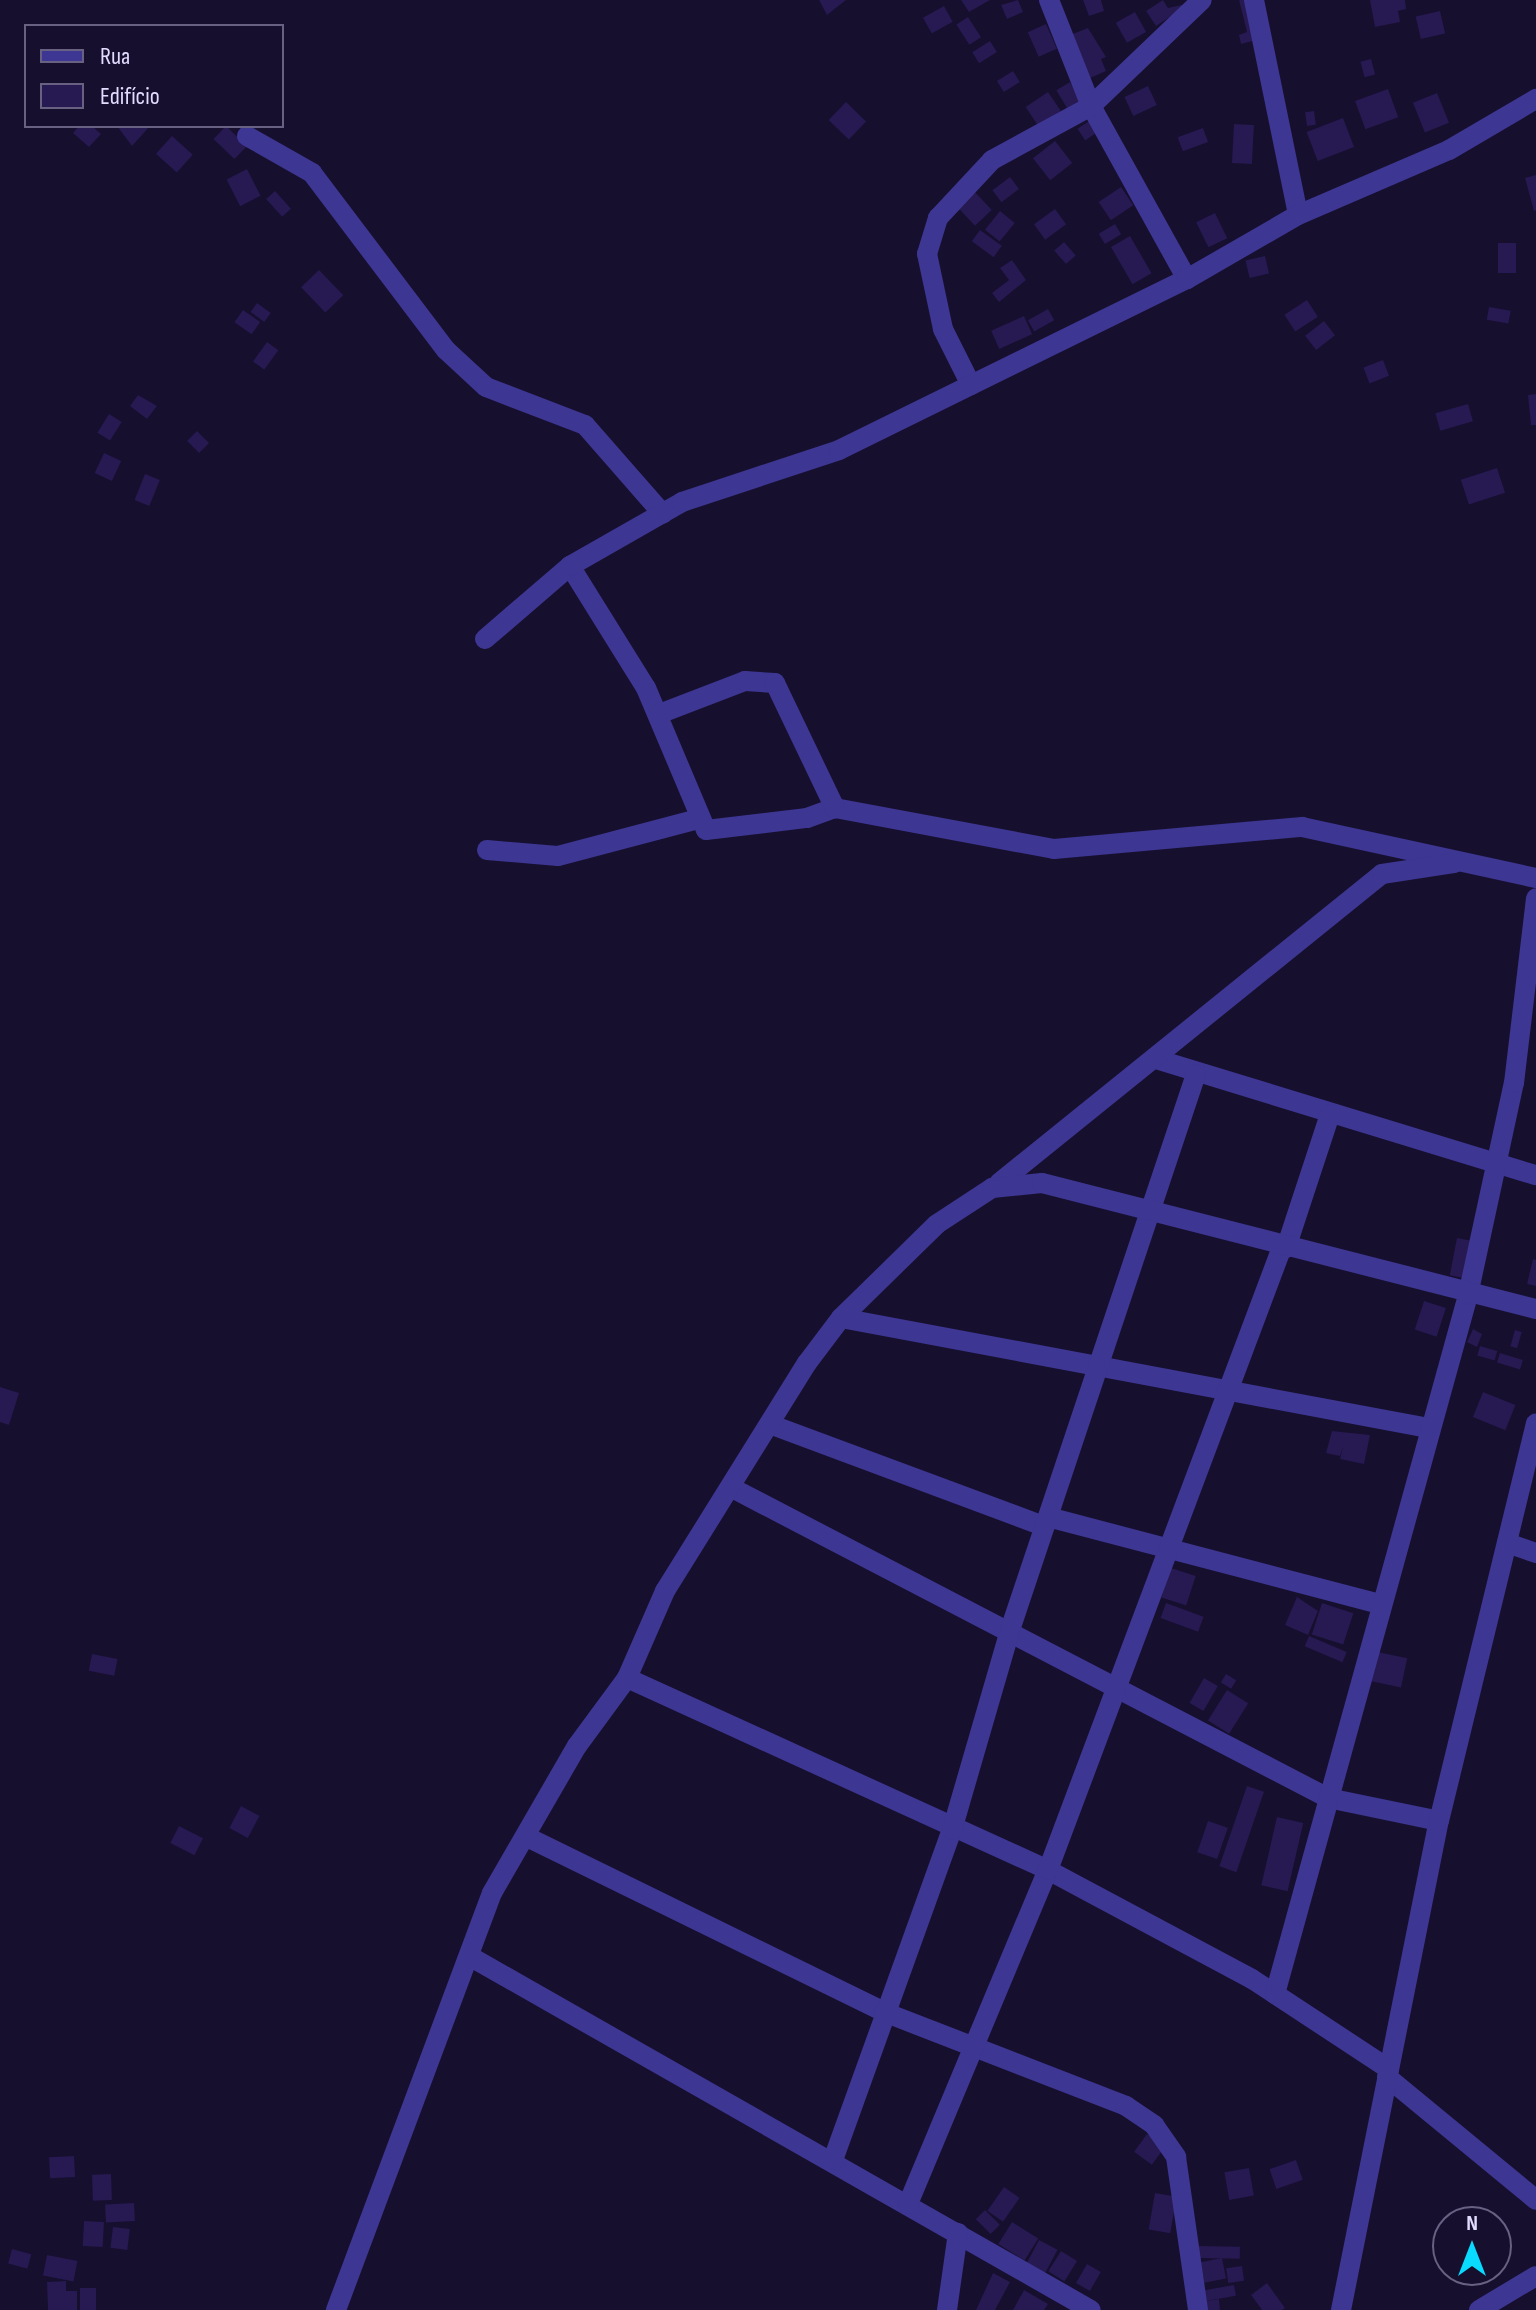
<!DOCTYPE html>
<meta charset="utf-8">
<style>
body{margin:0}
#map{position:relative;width:1536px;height:2310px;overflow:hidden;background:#160f2e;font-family:"Sofia Sans Condensed",sans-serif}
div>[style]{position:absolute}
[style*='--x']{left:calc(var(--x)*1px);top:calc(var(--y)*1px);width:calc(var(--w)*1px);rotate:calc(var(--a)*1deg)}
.building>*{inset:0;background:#271951;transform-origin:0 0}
.minor>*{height:20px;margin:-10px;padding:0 10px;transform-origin:10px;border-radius:10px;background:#3d3692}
span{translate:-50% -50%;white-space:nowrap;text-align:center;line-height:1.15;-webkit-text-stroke:6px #160f2e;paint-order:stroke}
.legend{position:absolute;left:24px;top:24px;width:260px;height:104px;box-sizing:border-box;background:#160f2e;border:2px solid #686182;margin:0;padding:10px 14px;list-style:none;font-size:24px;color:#e2dcff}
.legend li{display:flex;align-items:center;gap:16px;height:40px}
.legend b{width:40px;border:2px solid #686182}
.north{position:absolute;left:1432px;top:2206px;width:80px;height:80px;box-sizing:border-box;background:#160f2e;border:2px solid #686182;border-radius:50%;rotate:0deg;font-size:22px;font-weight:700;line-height:32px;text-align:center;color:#e2dcff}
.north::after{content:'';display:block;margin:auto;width:28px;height:36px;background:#08dbff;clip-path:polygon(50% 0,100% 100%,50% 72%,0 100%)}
</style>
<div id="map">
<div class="building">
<i style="clip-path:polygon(819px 0,846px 0,827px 15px)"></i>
<i style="clip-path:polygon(961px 0,990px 0,969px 12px)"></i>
<i style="clip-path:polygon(1018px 0,1023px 12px,1007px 19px,1001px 5px)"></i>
<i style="clip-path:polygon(1083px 0,1101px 0,1104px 11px,1089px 16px)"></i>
<i style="clip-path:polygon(1163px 0,1168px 8px,1191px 3px,1156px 26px,1146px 11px)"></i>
<i style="clip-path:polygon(1239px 0,1250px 0,1260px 39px,1241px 44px,1239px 35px,1247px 32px)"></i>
<i style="clip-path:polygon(1370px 0,1405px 0,1406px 9px,1398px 11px,1400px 22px,1375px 27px)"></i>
<i style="left:944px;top:6px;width:18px;height:24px;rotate:61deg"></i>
<i style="left:1440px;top:11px;width:23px;height:25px;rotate:77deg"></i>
<i style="left:1135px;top:12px;width:23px;height:22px;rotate:61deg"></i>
<i style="left:968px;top:17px;width:24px;height:14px;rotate:57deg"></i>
<i style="left:1046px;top:24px;width:27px;height:20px;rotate:66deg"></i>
<i style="clip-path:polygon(1088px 28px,1106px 57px,1101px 59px,1106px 71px,1088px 79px,1070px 35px)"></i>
<i style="left:990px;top:41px;width:13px;height:21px;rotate:58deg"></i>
<i style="left:1371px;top:59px;width:16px;height:11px;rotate:75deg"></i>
<i style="left:1013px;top:71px;width:13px;height:19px;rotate:58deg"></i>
<i style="left:1070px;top:82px;width:21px;height:16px;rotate:59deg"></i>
<i style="left:1148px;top:86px;width:21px;height:26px;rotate:65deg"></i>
<i style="left:1388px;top:89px;width:30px;height:35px;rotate:70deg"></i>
<i style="left:1048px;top:92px;width:23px;height:27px;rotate:56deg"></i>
<i style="left:1437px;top:93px;width:32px;height:26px;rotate:68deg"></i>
<i style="left:846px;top:102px;width:28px;height:25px;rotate:44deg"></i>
<i style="left:1314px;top:111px;width:14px;height:9px;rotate:82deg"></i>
<i style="left:1343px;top:118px;width:31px;height:39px;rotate:69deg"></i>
<i style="left:1089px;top:121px;width:14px;height:14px;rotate:56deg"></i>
<i style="left:1234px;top:124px;width:20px;height:39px;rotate:3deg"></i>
<i style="clip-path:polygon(79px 126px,92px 126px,101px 134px,89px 147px,73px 133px)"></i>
<i style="clip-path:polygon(117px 126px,150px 126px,132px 146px)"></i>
<i style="left:226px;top:126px;width:29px;height:18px;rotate:44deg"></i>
<i style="left:1203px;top:128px;width:15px;height:27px;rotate:70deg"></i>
<i style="left:172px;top:136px;width:28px;height:24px;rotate:42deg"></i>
<i style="left:1055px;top:141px;width:28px;height:28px;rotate:52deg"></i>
<i style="left:247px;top:169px;width:30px;height:23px;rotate:63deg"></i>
<i style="clip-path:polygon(1536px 175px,1536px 210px,1534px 211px,1525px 178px)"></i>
<i style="left:1010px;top:177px;width:15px;height:22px;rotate:53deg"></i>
<i style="left:1121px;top:187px;width:22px;height:27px;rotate:56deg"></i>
<i style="left:275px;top:191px;width:24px;height:12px;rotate:48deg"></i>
<i style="left:974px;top:191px;width:26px;height:23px;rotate:47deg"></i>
<i style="left:1055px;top:209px;width:19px;height:26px;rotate:54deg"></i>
<i style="left:1000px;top:211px;width:19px;height:24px;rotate:39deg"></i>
<i style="left:1215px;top:213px;width:28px;height:21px;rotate:64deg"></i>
<i style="left:1115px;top:224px;width:12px;height:19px;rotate:59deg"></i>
<i style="left:980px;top:230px;width:27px;height:14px;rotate:36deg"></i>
<i style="left:1130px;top:236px;width:43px;height:22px;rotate:60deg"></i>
<i style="left:1064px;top:242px;width:18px;height:13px;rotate:49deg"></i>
<i style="left:1498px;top:243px;width:18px;height:30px"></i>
<i style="left:1265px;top:256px;width:18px;height:20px;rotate:77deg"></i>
<i style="clip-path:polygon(1012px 260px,1026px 280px,999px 302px,992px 293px,1009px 280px,1000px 268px)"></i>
<i style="left:319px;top:270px;width:35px;height:25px;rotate:46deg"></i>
<i style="left:1307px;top:300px;width:20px;height:27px;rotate:57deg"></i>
<i style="left:257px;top:303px;width:17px;height:11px;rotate:36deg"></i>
<i style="left:1489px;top:307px;width:22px;height:13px;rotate:10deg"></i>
<i style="left:1048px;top:309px;width:13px;height:23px;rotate:61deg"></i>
<i style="left:243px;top:310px;width:21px;height:15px;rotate:35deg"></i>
<i style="left:1024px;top:316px;width:20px;height:36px;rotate:66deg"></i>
<i style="left:1324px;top:321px;width:18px;height:24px;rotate:52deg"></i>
<i style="left:267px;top:342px;width:14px;height:24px;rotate:36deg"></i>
<i style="left:1383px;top:360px;width:17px;height:21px;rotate:69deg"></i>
<i style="clip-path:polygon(1536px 394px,1536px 425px,1531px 425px,1528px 395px)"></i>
<i style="clip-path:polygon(138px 395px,157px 406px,147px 419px,130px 406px)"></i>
<i style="left:1468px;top:404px;width:18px;height:34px;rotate:74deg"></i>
<i style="left:109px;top:414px;width:15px;height:22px;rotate:32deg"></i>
<i style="left:197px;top:431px;width:17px;height:14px;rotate:45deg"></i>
<i style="left:104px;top:453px;width:19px;height:22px;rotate:25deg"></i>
<i style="left:1497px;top:468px;width:26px;height:38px;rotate:72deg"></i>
<i style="left:145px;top:474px;width:16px;height:28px;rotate:22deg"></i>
<i style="left:1457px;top:1238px;width:15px;height:38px;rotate:11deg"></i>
<i style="clip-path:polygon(1533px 1259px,1536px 1260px,1536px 1286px,1527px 1284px)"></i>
<i style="left:1424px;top:1301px;width:23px;height:30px;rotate:18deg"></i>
<i style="clip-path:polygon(1473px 1329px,1482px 1334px,1477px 1347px,1467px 1342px)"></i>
<i style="left:1515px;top:1330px;width:7px;height:17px;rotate:16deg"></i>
<i style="left:1480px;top:1346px;width:18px;height:10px;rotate:16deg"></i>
<i style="left:1500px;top:1353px;width:24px;height:10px;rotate:17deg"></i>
<i style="clip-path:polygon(0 1387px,19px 1393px,9px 1425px,0 1422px)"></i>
<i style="left:1483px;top:1392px;width:35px;height:27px;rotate:22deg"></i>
<i style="clip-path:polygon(1332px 1431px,1370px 1435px,1364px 1464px,1340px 1459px,1343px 1446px,1340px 1456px,1326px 1453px)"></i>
<i style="left:1171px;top:1568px;width:26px;height:31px;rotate:18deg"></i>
<i style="clip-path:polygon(1297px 1597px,1318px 1611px,1308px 1635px,1285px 1625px)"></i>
<i style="left:1166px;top:1603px;width:40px;height:16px;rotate:20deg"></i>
<i style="left:1322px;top:1603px;width:33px;height:33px;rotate:18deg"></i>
<i style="left:1309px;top:1636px;width:41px;height:11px;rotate:23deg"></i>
<i style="left:1373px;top:1651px;width:35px;height:30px;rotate:12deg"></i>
<i style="left:92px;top:1654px;width:26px;height:17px;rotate:11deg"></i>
<i style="left:1226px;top:1674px;width:12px;height:10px;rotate:31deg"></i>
<i style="left:1204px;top:1678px;width:16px;height:29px;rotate:30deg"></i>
<i style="left:1227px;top:1690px;width:25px;height:36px;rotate:32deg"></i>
<i style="left:1247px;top:1786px;width:18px;height:85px;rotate:19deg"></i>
<i style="left:241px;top:1806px;width:21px;height:25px;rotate:28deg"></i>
<i style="left:1277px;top:1817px;width:27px;height:70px;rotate:13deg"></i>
<i style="left:1208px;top:1821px;width:21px;height:33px;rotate:19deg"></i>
<i style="left:179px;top:1826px;width:27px;height:19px;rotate:27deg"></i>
<i style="left:1147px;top:2134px;width:22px;height:22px;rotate:36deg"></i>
<i style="left:74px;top:2156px;width:21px;height:25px;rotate:87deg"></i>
<i style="left:1296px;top:2160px;width:21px;height:28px;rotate:71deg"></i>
<i style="left:1249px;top:2168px;width:28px;height:25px;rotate:80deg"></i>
<i style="left:111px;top:2174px;width:26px;height:19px;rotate:88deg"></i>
<i style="left:1004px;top:2187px;width:19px;height:29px;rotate:35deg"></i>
<i style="left:1155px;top:2193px;width:22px;height:37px;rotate:10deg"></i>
<i style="left:134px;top:2203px;width:18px;height:29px;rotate:87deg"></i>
<i style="left:985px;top:2210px;width:21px;height:13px;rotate:45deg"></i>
<i style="left:84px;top:2221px;width:20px;height:25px;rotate:3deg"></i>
<i style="left:1012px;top:2222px;width:31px;height:26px;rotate:32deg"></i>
<i style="left:113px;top:2227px;width:17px;height:21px;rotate:7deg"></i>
<i style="left:1039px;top:2240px;width:21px;height:26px;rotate:28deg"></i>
<i style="left:1199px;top:2246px;width:41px;height:12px;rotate:1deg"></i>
<i style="left:12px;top:2249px;width:20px;height:15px;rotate:15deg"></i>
<i style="left:1061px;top:2251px;width:19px;height:24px;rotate:32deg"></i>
<i style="left:47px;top:2255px;width:31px;height:21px;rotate:11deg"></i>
<i style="left:1222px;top:2258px;width:21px;height:22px;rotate:79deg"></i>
<i style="left:1087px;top:2264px;width:16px;height:22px;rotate:30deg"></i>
<i style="left:1242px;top:2266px;width:15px;height:16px;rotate:82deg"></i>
<i style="clip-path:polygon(993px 2273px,1010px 2282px,995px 2310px,976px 2310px)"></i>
<i style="clip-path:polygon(66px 2281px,66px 2291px,77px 2291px,77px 2310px,48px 2310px,47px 2282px)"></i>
<i style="clip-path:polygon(1267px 2283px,1285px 2308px,1282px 2310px,1262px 2310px,1251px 2295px)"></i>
<i style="left:1234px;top:2285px;width:11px;height:30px;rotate:80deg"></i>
<i style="left:80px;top:2288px;width:16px;height:22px"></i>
<i style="clip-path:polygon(1024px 2290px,1048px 2304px,1044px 2310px,1013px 2310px)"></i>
<i style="clip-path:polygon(1219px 2299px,1220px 2310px,1208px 2310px,1206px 2301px)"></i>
</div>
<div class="minor">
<i style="--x:1049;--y:0;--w:114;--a:68.4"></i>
<i style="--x:1091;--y:106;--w:198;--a:61"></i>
<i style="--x:1254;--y:0;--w:219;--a:78.4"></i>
<i style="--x:247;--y:136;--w:75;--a:29.6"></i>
<i style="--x:312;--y:173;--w:222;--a:52.9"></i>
<i style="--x:446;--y:350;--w:54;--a:42.8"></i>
<i style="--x:486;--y:387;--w:106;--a:21"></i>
<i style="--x:585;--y:425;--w:118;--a:48.8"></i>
<i style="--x:971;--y:385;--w:63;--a:-116.6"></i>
<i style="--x:943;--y:329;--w:77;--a:-102"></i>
<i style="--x:927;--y:254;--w:38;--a:-73"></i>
<i style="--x:938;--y:218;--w:79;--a:-47"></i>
<i style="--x:992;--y:160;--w:113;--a:-28.6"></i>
<i style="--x:1091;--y:106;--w:153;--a:-43.7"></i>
<i style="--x:570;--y:566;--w:144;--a:58.1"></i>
<i style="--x:646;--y:688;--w:154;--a:67.1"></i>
<i style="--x:706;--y:830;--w:102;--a:-6.8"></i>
<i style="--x:807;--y:818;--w:30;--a:-20"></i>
<i style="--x:835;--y:808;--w:223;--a:10.6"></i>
<i style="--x:1054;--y:849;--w:249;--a:-5.1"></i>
<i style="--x:1302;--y:827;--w:239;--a:12.3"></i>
<i style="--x:485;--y:639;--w:112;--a:-40.7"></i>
<i style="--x:570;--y:566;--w:129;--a:-29.7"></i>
<i style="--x:682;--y:502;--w:165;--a:-18.3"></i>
<i style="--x:839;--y:450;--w:388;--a:-26.2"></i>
<i style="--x:1187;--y:279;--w:128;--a:-30"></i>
<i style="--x:1298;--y:215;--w:164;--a:-23.3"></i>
<i style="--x:1449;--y:150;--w:101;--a:-30.4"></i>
<i style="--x:659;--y:714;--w:92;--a:-21"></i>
<i style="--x:745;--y:681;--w:30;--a:4"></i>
<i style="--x:775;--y:683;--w:139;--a:64.4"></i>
<i style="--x:487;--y:850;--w:71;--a:4.8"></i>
<i style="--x:558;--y:856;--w:145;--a:-14.8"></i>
<i style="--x:1159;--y:1060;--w:394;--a:17"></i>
<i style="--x:999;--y:1183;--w:492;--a:-38.9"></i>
<i style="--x:1382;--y:874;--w:74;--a:-8.6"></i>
<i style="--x:1286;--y:1248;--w:141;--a:-71.8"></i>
<i style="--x:841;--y:1318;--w:597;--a:10.61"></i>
<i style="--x:772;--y:1425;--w:290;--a:20.4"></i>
<i style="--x:734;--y:1489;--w:670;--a:27.48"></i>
<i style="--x:1328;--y:1798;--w:113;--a:11.7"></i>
<i style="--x:1048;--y:1517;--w:343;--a:14.7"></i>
<i style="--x:1507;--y:1543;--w:31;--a:19"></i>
<i style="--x:627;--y:1678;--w:463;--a:24.5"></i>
<i style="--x:1048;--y:1870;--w:231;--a:28.1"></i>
<i style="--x:1252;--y:1979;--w:164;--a:33.3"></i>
<i style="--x:527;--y:1837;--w:398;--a:26.1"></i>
<i style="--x:884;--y:2012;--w:260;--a:21.2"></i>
<i style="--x:1126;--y:2106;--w:34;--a:34"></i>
<i style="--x:1154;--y:2125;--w:39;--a:55"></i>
<i style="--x:1176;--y:2157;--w:155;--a:81.8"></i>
<i style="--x:471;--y:1957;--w:713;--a:29.66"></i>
<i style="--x:1275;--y:1994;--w:725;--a:-74.56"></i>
<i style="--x:1468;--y:1295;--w:217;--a:-77.8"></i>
<i style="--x:1514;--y:1083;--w:186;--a:-83.2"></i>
<i style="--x:1387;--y:2077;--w:193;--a:39.5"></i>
<i style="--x:833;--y:2160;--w:351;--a:-70.2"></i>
<i style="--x:952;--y:1830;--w:211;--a:-73.8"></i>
<i style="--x:1011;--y:1627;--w:583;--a:-71.5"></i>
<i style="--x:908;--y:2204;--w:362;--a:-67.3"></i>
<i style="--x:1048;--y:1870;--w:665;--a:-69.41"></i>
<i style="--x:336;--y:2310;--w:445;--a:-69.5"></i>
<i style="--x:492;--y:1893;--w:170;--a:-60"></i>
<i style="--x:577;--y:1746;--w:84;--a:-53.7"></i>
<i style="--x:627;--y:1678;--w:95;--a:-66.4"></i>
<i style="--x:665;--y:1591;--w:269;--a:-58.1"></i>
<i style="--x:807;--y:1363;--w:56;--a:-52.9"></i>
<i style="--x:841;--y:1318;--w:134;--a:-44.4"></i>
<i style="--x:937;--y:1224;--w:66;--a:-33.2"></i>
<i style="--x:992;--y:1188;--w:50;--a:-5.7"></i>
<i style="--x:1042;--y:1183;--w:510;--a:14.31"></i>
<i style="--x:947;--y:2310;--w:78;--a:-81.9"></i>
<i style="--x:1341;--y:2310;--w:499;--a:-78.7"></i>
<i style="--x:1439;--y:1821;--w:409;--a:-76.3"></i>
<i style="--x:1479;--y:2310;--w:66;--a:-30.8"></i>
</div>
<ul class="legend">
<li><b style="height:10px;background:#3d3692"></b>Rua</li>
<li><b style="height:22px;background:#271951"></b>Edifício</li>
</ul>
<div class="north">N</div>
</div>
